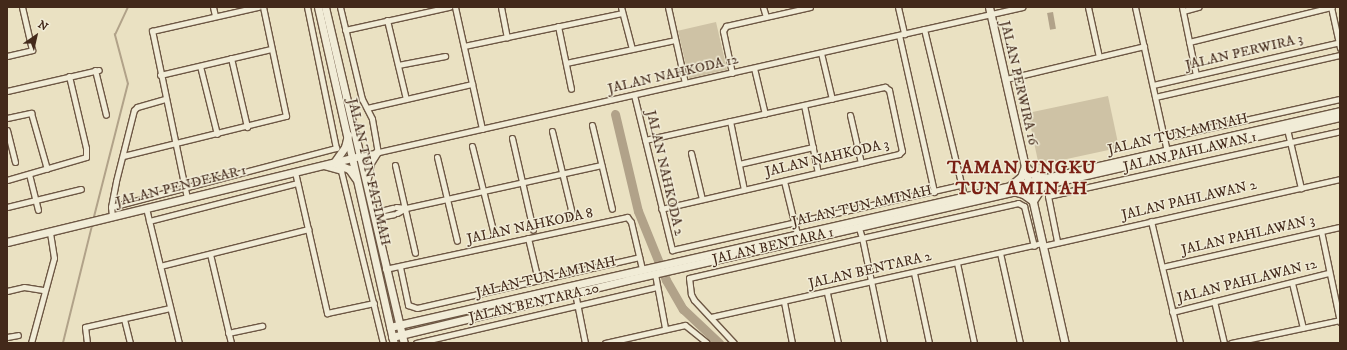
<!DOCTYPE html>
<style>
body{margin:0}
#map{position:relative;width:1347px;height:350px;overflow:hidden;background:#eae1c2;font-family:"IM FELL DW Pica",serif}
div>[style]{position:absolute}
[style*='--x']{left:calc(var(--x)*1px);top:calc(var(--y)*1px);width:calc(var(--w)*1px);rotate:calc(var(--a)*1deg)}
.green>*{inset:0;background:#cec2a5;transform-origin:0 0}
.water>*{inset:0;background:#b1a289;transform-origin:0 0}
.stream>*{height:1.5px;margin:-0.75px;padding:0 0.75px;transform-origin:0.75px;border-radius:0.75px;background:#b1a289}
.river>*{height:9px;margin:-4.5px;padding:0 4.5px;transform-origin:4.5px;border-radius:4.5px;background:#b1a289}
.roads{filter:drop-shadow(1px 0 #6d5744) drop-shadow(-1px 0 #6d5744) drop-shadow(0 1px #6d5744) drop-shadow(0 -1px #6d5744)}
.minor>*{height:5px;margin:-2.5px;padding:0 2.5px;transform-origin:2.5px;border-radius:2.5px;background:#f1ecd7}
.tertiary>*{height:7px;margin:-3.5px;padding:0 3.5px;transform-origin:3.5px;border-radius:3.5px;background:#f1ecd7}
.secondary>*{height:7px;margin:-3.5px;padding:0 3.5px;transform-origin:3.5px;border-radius:3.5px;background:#f1ecd7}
span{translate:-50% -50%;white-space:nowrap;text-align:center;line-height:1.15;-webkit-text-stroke:3px #f1ecd7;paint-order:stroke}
.street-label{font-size:14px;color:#43291a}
.district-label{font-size:18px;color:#7a1f14;font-weight:700;letter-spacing:1px}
.frame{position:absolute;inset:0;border:8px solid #43291a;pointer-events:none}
.north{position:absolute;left:16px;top:16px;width:40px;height:40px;-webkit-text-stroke:3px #f1ecd7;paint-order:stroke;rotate:34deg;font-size:11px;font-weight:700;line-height:16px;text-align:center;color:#43291a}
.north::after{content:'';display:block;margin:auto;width:14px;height:18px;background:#43291a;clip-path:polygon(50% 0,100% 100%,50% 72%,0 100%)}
</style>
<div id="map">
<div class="green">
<i style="left:716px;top:22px;width:49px;height:39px;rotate:77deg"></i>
<i style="left:1108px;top:96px;width:53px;height:82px;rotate:78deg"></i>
</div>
<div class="water">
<i style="left:1053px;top:12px;width:17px;height:6px;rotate:80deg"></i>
</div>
<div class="stream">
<i style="--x:94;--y:217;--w:137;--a:-75.7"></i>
<i style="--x:128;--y:84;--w:51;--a:-104.9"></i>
<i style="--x:115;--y:35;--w:31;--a:-65"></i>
<i style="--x:63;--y:343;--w:121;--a:-76.1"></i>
</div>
<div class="river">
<i style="--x:615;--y:114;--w:100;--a:76.7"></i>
<i style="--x:638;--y:211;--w:74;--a:67.9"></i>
<i style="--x:666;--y:280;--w:34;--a:60"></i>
<i style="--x:683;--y:309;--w:50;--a:43.4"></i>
</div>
<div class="roads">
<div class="minor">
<i style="--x:213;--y:7;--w:9;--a:77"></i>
<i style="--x:340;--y:7;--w:95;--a:76.6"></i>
<i style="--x:362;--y:99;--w:22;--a:63"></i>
<i style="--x:372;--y:119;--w:34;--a:80"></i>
<i style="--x:455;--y:7;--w:125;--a:77.5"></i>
<i style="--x:501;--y:7;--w:31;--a:79"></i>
<i style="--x:621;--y:7;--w:43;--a:75.3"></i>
<i style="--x:668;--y:7;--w:78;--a:77.4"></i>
<i style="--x:763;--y:7;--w:10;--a:73"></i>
<i style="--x:898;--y:7;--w:28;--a:77"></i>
<i style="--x:1088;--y:7;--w:51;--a:77.6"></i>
<i style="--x:1135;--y:7;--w:148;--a:77.5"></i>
<i style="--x:1182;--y:7;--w:69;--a:78.4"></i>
<i style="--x:1331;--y:7;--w:42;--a:77.6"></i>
<i style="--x:1183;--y:11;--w:16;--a:-15"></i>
<i style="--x:387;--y:20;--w:81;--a:76.5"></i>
<i style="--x:558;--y:26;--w:64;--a:78.3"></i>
<i style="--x:924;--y:29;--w:172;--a:76.5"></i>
<i style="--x:345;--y:30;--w:107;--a:-12.5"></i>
<i style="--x:899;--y:35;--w:161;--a:77.4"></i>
<i style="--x:1189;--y:42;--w:147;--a:-13.8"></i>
<i style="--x:464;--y:46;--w:161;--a:-11.8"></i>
<i style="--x:821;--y:53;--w:47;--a:76.6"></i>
<i style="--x:7;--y:56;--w:26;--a:-13"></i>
<i style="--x:32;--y:50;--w:44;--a:-103.1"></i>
<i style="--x:231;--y:58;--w:71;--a:76.9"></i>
<i style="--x:566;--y:63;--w:111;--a:-11.9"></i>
<i style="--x:398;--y:65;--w:48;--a:-10.8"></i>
<i style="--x:200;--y:66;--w:70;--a:76"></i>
<i style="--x:754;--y:68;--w:47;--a:76.6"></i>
<i style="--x:95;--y:70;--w:46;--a:76.3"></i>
<i style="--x:732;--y:73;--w:43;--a:-102.1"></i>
<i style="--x:723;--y:31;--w:6;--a:-59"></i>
<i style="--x:726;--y:26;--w:86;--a:-12.7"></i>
<i style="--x:160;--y:75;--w:114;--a:-13.2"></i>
<i style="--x:1006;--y:79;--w:142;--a:-13.4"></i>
<i style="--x:1153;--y:85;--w:192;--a:-12.9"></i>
<i style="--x:7;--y:91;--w:94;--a:-12.9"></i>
<i style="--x:634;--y:95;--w:160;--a:76.2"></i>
<i style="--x:672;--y:250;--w:296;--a:-12.7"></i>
<i style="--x:1155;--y:97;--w:190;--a:-12.8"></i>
<i style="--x:804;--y:105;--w:69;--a:78.4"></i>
<i style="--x:367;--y:108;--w:108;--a:-12.9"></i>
<i style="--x:850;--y:115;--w:49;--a:77.1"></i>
<i style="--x:7;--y:118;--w:25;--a:-12"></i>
<i style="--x:31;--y:113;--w:58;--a:74.1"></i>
<i style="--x:730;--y:121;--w:70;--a:78.5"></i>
<i style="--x:592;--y:125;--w:86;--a:76.6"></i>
<i style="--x:1287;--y:129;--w:61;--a:76.7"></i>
<i style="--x:7;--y:130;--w:33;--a:76"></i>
<i style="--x:552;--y:131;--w:89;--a:76.4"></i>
<i style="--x:512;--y:138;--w:94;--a:77.1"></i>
<i style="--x:1164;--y:138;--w:180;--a:-12.5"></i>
<i style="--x:645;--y:140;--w:246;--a:-12.5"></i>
<i style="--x:885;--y:87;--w:5;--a:37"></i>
<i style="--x:889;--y:90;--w:62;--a:78"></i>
<i style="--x:902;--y:151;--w:4;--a:135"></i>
<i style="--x:899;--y:154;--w:244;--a:167"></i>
<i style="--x:472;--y:146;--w:91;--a:76"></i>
<i style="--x:691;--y:153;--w:47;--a:76.6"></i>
<i style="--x:123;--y:156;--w:168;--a:-13.8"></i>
<i style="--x:286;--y:116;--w:111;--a:-101.9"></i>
<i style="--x:361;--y:156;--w:678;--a:-12.7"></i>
<i style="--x:437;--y:157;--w:86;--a:76.6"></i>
<i style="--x:739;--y:164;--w:76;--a:-12.9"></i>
<i style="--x:395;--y:165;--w:90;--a:77.2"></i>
<i style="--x:324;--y:166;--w:18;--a:16"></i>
<i style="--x:341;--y:171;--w:177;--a:76.3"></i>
<i style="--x:295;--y:172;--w:145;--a:77.2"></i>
<i style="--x:327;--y:313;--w:48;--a:-12"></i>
<i style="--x:29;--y:174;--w:37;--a:76"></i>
<i style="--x:7;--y:180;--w:82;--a:-16.2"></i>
<i style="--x:86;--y:157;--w:9;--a:-90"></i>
<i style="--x:86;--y:148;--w:74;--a:-103.3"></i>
<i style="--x:784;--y:181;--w:55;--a:76.2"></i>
<i style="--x:187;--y:198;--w:171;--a:-101.8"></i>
<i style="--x:152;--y:31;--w:109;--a:-12.8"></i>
<i style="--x:7;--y:207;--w:76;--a:-13.7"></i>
<i style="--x:111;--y:207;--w:233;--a:-14.7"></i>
<i style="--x:336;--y:148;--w:144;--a:-101.6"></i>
<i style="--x:396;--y:207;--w:10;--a:6"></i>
<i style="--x:406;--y:208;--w:200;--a:-12.4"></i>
<i style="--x:146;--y:208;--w:139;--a:76.3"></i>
<i style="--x:373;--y:213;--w:20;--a:-15"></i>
<i style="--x:397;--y:213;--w:10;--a:-29"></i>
<i style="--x:112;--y:216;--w:9;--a:-96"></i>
<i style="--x:111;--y:207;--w:26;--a:-79"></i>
<i style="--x:116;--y:181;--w:73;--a:-75.8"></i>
<i style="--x:134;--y:110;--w:4;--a:-45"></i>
<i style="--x:137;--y:107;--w:29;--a:-16"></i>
<i style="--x:374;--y:218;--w:20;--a:-11"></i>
<i style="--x:149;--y:221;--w:153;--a:-14.4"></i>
<i style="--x:1151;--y:221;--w:125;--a:76.6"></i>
<i style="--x:1321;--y:231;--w:93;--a:78.2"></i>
<i style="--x:528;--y:238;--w:43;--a:76.6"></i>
<i style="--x:1057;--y:241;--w:46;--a:-101.3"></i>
<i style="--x:1048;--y:196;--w:299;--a:-12.5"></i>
<i style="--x:1043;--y:246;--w:304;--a:-12.7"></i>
<i style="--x:1000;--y:253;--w:92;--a:77.5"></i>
<i style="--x:210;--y:254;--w:91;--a:76.7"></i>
<i style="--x:957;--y:263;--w:82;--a:78"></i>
<i style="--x:160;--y:266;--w:153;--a:-14"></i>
<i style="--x:400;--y:267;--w:39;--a:78"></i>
<i style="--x:408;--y:305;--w:9;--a:18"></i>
<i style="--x:417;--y:308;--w:228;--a:-12.9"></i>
<i style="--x:1162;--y:267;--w:182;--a:-12.7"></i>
<i style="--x:385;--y:269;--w:248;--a:-12.1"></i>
<i style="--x:627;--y:217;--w:6;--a:51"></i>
<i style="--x:631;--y:222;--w:48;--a:76.8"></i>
<i style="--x:914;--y:273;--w:72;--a:77.9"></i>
<i style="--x:655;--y:274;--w:55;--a:79.5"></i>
<i style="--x:1292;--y:283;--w:46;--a:76.3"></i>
<i style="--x:7;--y:291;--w:17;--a:-13"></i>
<i style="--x:24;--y:287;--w:19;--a:9"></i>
<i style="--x:575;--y:293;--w:51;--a:78.7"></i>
<i style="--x:827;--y:293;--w:51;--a:77.6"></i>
<i style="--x:1214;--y:301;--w:43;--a:76.6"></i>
<i style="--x:784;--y:302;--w:42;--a:79"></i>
<i style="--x:1172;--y:312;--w:161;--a:-14"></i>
<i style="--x:711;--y:317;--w:340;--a:-12.6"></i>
<i style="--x:124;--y:319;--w:25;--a:76"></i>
<i style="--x:228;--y:333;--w:35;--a:-12"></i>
<i style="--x:7;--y:337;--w:11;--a:-10"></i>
<i style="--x:31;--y:343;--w:88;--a:-74.9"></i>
<i style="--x:54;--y:258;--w:26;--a:-99"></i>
<i style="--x:87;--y:343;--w:16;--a:-97"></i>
<i style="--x:85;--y:327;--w:87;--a:-12.6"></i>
<i style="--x:416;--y:343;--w:247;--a:-13.1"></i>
<i style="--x:605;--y:343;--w:82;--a:-12.7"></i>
<i style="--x:685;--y:325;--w:28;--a:39"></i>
<i style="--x:734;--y:343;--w:59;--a:-132.9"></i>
<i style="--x:694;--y:300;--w:7;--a:-117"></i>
<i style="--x:691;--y:294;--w:16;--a:-97"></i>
<i style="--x:689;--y:278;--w:178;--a:-13"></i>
<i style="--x:862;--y:238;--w:10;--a:-107"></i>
<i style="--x:884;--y:343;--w:107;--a:-101.8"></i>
<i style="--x:862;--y:238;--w:160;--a:-12.6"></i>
<i style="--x:1018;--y:203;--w:7;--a:27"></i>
<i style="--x:1024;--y:206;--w:41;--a:76"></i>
<i style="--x:1231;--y:343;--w:111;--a:-11.9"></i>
</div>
<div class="tertiary">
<i style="--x:989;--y:7;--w:344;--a:77.3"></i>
<i style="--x:7;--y:242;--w:364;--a:-13.7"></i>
</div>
<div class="secondary">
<i style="--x:318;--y:7;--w:344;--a:77.3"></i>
<i style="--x:325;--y:7;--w:345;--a:76.8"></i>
<i style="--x:348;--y:135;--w:12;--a:104"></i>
<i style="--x:345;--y:147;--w:19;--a:125"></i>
<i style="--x:334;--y:163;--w:16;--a:22"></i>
<i style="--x:349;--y:169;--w:12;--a:55"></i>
<i style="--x:367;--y:178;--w:15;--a:-79"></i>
<i style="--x:370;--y:163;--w:13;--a:-58"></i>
<i style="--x:1011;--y:185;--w:13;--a:-39"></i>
<i style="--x:1021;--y:177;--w:12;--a:-70"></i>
<i style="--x:1025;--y:166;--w:11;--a:45"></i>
<i style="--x:1033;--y:174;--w:14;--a:17"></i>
<i style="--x:1016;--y:192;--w:7;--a:16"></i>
<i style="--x:1023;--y:194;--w:12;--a:35"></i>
<i style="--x:1033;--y:201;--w:19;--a:-58"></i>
<i style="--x:390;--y:327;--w:974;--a:-12.81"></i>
<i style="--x:392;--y:337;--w:242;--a:-13.6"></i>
<i style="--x:627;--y:280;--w:731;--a:-12.88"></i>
</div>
</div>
<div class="street-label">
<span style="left:1244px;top:52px;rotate:-13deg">JALAN PERWIRA 3</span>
<span style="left:673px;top:74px;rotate:-13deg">JALAN NAHKODA 12</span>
<span style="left:1019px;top:83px;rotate:77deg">JALAN PERWIRA 16</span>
<span style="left:1178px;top:134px;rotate:-13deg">JALAN TUN AMINAH</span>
<span style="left:1190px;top:152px;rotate:-13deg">JALAN PAHLAWAN 1</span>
<span style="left:827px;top:158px;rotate:-13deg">JALAN NAHKODA 3</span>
<span style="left:369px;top:172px;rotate:77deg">JALAN TUN FATIMAH</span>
<span style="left:665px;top:173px;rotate:77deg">JALAN NAHKODA 2</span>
<span style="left:181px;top:186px;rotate:-14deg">JALAN PENDEKAR 1</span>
<span style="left:1189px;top:200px;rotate:-13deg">JALAN PAHLAWAN 2</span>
<span style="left:862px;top:206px;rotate:-13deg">JALAN TUN AMINAH</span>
<span style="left:530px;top:226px;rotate:-12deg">JALAN NAHKODA 8</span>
<span style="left:1248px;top:235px;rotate:-13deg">JALAN PAHLAWAN 3</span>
<span style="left:773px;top:246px;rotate:-13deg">JALAN BENTARA 1</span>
<span style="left:870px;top:270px;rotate:-13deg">JALAN BENTARA 2</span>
<span style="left:546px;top:277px;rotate:-13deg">JALAN TUN AMINAH</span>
<span style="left:1247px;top:281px;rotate:-14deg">JALAN PAHLAWAN 12</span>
<span style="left:534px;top:303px;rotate:-13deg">JALAN BENTARA 20</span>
</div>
<div class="district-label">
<span style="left:1022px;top:179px">TAMAN UNGKU<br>TUN AMINAH</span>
</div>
<div class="frame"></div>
<div class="north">N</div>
</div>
